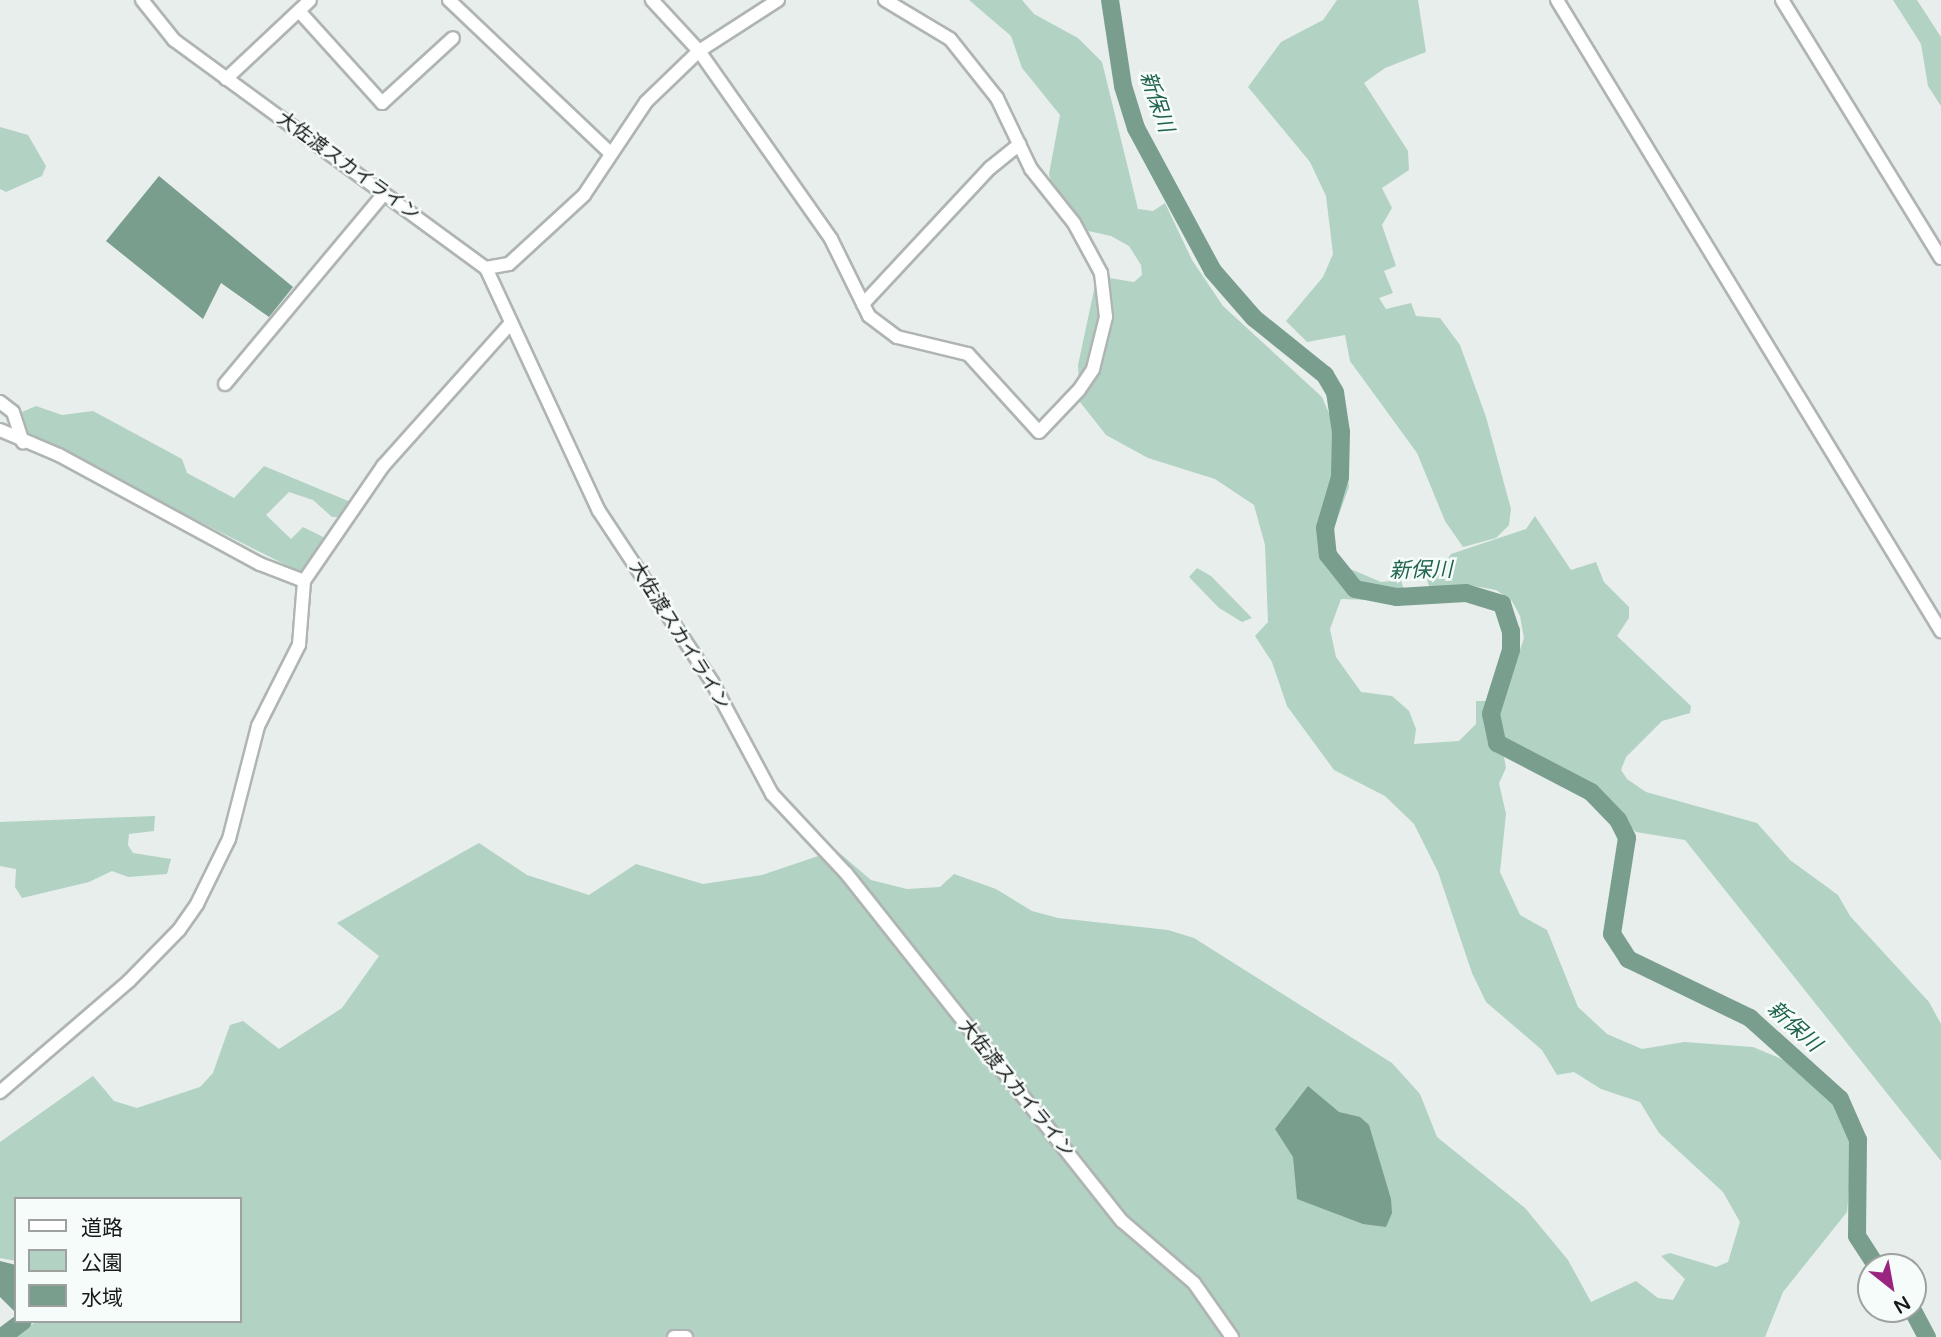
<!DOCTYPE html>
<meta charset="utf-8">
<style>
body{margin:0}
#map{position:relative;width:1941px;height:1337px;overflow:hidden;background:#e8eeec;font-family:"Varela Round","Noto Sans JP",sans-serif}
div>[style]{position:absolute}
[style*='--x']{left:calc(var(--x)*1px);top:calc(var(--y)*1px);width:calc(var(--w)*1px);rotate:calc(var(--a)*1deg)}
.green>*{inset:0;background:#b2d2c4}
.water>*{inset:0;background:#799e8e}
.river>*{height:18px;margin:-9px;padding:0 9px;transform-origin:9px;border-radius:9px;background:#799e8e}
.roads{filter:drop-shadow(2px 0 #afb5b2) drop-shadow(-2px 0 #afb5b2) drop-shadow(0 2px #afb5b2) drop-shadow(0 -2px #afb5b2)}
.minor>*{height:12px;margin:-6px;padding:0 6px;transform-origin:6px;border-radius:6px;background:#fff}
span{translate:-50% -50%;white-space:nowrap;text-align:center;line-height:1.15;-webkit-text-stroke:5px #f6fcf9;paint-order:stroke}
.street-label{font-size:19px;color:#181a19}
.water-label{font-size:21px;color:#1f634c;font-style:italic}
.legend{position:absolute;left:14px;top:1197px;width:228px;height:126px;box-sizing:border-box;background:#f6fcf9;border:2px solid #9da29f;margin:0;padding:9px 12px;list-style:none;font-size:21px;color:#181a19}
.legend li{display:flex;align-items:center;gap:14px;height:35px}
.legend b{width:35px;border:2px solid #9da29f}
.north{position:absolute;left:1857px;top:1253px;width:70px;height:70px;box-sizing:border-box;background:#f6fcf9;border:2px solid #9da29f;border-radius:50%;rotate:149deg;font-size:19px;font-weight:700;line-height:28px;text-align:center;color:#181a19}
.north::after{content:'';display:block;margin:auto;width:24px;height:32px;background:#9a2581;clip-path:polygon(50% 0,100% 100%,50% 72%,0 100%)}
</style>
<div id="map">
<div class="green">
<i style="clip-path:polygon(969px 0,1022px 0,1034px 14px,1078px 38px,1102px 62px,1138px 209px,1153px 211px,1165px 203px,1192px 260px,1223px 306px,1322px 397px,1345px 451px,1349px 487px,1330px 539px,1341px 565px,1381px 582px,1401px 580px,1404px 591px,1397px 601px,1341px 599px,1330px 629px,1336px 657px,1361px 692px,1392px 696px,1409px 711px,1416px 729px,1414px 744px,1459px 741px,1476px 724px,1476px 701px,1486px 701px,1492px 746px,1504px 757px,1506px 768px,1499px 783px,1506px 814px,1500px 872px,1520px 915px,1547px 930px,1578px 1007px,1607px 1034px,1642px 1049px,1684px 1042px,1753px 1047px,1784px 1060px,1836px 1106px,1853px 1145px,1847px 1212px,1783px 1292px,1765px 1337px,10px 1337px,38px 1321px,240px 1321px,240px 1199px,16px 1199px,16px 1261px,0 1258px,0 1142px,93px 1076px,114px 1101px,137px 1108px,200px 1087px,213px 1073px,230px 1025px,243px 1021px,279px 1049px,342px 1008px,379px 956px,337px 923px,479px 843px,527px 875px,589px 895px,636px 864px,703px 884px,762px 875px,836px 850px,871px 880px,907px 889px,940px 887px,954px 874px,996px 889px,1032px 911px,1058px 918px,1168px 930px,1194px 938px,1392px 1063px,1420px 1094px,1437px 1137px,1525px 1208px,1568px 1260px,1591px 1302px,1636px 1281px,1658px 1298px,1673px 1300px,1685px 1279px,1661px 1256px,1670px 1253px,1716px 1267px,1728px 1262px,1740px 1222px,1723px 1192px,1659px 1133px,1640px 1102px,1601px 1089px,1574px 1072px,1557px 1075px,1542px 1050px,1486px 1002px,1472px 973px,1438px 872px,1414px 824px,1385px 796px,1334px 770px,1287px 706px,1272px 662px,1255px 636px,1268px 622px,1265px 545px,1254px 505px,1215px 479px,1148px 458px,1106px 435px,1080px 402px,1078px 365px,1097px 276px,1134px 282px,1142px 275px,1141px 265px,1129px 246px,1111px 236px,1084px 230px,1052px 187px,1049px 174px,1060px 115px,1022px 68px,1011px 36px)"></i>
<i style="clip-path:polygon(1337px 0,1418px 0,1426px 52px,1385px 68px,1364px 83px,1408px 151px,1409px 170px,1382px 188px,1392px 208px,1382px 225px,1396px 266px,1384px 271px,1393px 293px,1379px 298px,1386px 309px,1411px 303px,1416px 316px,1440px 318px,1460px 345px,1486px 417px,1511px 509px,1509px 525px,1496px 538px,1463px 547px,1445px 521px,1417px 453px,1350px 361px,1345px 335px,1307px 342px,1286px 321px,1323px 277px,1333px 254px,1326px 196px,1310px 162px,1248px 87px,1281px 42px,1323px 20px)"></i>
<i style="clip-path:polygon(1893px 0,1917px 0,1941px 37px,1941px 106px,1928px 86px,1921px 44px)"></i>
<i style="clip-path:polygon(0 127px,28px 135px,46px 166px,42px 176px,6px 192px,0 189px)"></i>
<i style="clip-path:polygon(36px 406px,62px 415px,93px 411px,182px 459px,187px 473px,234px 498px,264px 466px,353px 503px,344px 517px,332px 517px,313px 500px,289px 492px,266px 515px,291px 539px,303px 527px,327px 539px,302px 573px,29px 436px,22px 412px)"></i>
<i style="clip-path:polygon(1535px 516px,1571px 570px,1596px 562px,1604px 582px,1629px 607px,1629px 618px,1617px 636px,1691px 706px,1690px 713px,1662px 721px,1626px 757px,1621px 770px,1627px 779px,1646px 792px,1757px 823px,1790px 860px,1838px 895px,1850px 916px,1929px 1002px,1941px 1024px,1941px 1161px,1685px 840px,1636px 832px,1585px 782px,1504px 741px,1498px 715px,1524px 638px,1520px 616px,1512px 601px,1496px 590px,1463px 584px,1436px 591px,1429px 586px,1424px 570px,1442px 567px,1451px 554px,1526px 529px)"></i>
<i style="clip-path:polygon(1197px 568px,1211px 576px,1252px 618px,1242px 622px,1219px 608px,1189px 577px)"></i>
<i style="clip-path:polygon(155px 816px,154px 831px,129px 834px,128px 845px,133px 853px,171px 859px,167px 874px,128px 877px,112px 871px,89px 882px,22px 898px,15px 887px,16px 869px,0 866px,0 822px)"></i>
</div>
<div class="water">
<i style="clip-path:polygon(159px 176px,293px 287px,269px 317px,221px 283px,203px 319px,106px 241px)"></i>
<i style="clip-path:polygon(1308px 1086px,1339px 1112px,1360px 1117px,1369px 1125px,1391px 1199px,1392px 1213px,1386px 1227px,1363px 1224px,1297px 1199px,1293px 1157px,1275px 1129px)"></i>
<i style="clip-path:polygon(0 1261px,16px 1265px,16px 1313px,0 1297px)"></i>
</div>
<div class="river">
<i style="--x:1110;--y:0;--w:87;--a:81.4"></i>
<i style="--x:1123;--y:86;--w:44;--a:72.8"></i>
<i style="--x:1136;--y:128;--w:162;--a:61.7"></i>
<i style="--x:1213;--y:271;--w:62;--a:48.9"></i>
<i style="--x:1254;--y:318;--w:91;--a:38.8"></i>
<i style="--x:1325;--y:375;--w:20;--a:60"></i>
<i style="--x:1335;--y:392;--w:40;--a:81.5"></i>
<i style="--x:1341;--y:432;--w:45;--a:91.3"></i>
<i style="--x:1340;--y:477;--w:53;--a:106.4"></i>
<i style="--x:1325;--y:528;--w:27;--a:84"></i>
<i style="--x:1328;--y:555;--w:43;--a:51.5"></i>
<i style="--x:1355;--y:589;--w:43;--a:10.8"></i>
<i style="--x:1397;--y:597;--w:69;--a:-3.3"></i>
<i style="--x:1466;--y:593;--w:38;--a:17"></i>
<i style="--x:1502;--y:604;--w:28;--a:72"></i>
<i style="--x:1511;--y:631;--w:19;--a:90"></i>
<i style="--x:1511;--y:650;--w:67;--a:107.4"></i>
<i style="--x:1491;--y:714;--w:30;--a:78"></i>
<i style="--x:1497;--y:743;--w:106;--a:27.5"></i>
<i style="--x:1591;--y:792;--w:39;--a:46"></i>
<i style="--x:1618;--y:820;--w:20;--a:63"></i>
<i style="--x:1627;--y:838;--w:97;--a:98.9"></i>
<i style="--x:1612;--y:934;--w:30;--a:57"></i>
<i style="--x:1628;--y:959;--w:136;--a:25.8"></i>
<i style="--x:1750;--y:1018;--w:121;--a:42"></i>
<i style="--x:1840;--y:1099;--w:45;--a:66.3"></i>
<i style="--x:1858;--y:1140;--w:96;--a:90.6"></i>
<i style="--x:1857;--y:1236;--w:37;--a:57"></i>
<i style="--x:1912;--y:1309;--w:32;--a:62"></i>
<i style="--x:2;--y:1337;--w:26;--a:-37"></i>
</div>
<div class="roads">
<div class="minor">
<i style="--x:142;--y:0;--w:51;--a:51.3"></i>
<i style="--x:174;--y:40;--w:386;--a:36.2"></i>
<i style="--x:486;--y:268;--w:268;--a:65.1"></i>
<i style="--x:599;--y:511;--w:205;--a:56.5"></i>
<i style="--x:712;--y:682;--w:127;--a:61.8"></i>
<i style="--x:772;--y:794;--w:108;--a:46.9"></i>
<i style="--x:846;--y:873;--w:444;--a:51.6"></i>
<i style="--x:1122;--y:1221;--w:95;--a:40.7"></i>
<i style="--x:1194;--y:1283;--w:66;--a:54.9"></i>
<i style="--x:449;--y:0;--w:222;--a:43.5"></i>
<i style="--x:652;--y:0;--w:69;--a:47.3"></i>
<i style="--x:699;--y:51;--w:230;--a:54.9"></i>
<i style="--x:831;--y:239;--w:86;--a:63.7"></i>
<i style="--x:869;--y:316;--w:35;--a:37"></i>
<i style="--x:897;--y:337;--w:73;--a:13.5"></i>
<i style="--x:968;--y:354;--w:105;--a:47.7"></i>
<i style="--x:1039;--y:432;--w:58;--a:-46.4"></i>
<i style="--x:1079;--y:390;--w:25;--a:-56"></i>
<i style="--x:1093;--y:369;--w:54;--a:-76"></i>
<i style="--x:1106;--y:317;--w:44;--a:-96.5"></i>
<i style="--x:1101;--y:273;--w:57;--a:-118.4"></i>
<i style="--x:1074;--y:223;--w:69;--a:-128.5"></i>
<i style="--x:1031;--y:169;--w:79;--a:-115.6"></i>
<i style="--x:997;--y:98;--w:75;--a:-128.5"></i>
<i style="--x:950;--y:39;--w:76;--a:-149"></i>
<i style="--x:1557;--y:0;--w:739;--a:58.68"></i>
<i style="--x:1782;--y:0;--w:303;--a:58.4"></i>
<i style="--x:299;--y:11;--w:124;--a:47.9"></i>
<i style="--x:382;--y:103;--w:96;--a:-42.5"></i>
<i style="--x:226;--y:79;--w:115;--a:-43.2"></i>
<i style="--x:486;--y:268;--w:23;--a:-10"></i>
<i style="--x:509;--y:264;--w:102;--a:-42.6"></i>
<i style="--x:584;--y:195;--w:112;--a:-56.3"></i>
<i style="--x:646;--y:102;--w:74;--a:-43.9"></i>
<i style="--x:699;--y:51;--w:94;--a:-32.8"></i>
<i style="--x:863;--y:304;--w:186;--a:-47"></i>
<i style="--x:990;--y:168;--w:38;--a:-39"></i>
<i style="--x:225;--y:384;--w:245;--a:-50.1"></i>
<i style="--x:0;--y:402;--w:16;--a:38"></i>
<i style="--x:13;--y:412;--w:32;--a:72"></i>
<i style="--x:0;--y:430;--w:64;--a:23"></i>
<i style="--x:59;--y:455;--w:229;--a:28.5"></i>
<i style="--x:260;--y:564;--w:47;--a:21.1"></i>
<i style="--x:0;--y:1092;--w:170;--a:-40.7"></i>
<i style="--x:129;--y:981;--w:71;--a:-45.6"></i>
<i style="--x:179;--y:930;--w:32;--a:-55"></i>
<i style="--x:197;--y:904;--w:72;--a:-63.8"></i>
<i style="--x:229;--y:839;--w:117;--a:-75.6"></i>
<i style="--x:258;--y:726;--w:91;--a:-63.2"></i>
<i style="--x:299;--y:645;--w:64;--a:-85.5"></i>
<i style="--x:304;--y:581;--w:140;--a:-55.5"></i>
<i style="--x:383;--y:466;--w:192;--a:-48.2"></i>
<i style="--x:674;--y:1337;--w:12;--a:0"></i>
</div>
</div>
<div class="street-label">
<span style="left:348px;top:167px;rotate:36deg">大佐渡スカイライン</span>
<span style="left:679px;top:636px;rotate:58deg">大佐渡スカイライン</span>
<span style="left:1016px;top:1089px;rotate:51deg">大佐渡スカイライン</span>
</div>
<div class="water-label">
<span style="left:1156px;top:102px;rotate:71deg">新保川</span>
<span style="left:1421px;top:571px;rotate:-1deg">新保川</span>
<span style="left:1794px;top:1027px;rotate:42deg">新保川</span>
</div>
<ul class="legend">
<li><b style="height:9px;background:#fff"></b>道路</li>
<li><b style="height:19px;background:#b2d2c4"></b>公園</li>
<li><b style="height:19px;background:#799e8e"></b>水域</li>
</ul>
<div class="north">N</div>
</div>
